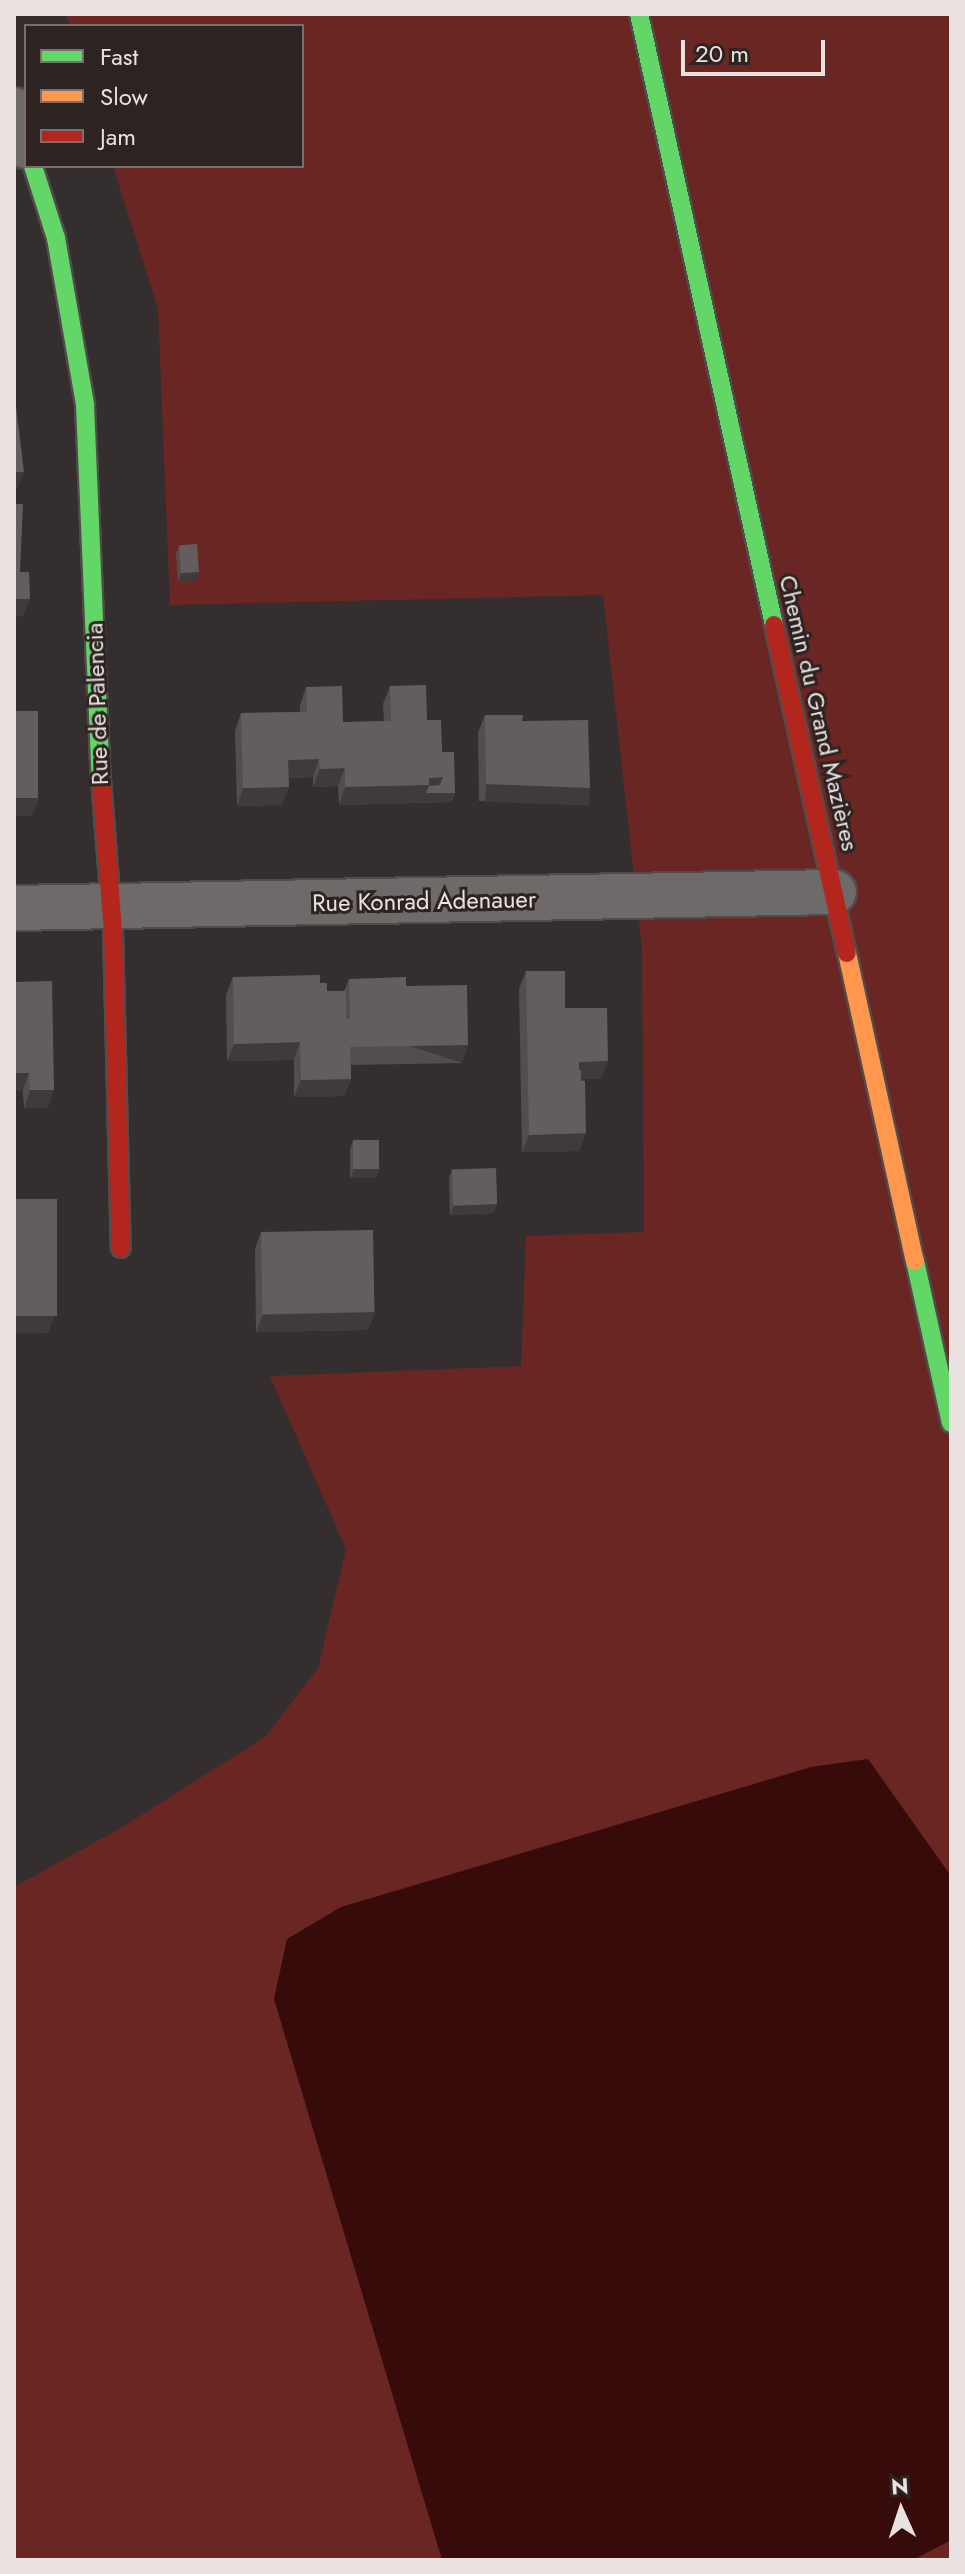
<!DOCTYPE html>
<meta charset="utf-8">
<style>
body{margin:0}
#map{position:relative;width:965px;height:2574px;overflow:hidden;background:#342f2e;font-family:Jost,sans-serif}
div>[style]{position:absolute}
[style*='--x']{left:calc(var(--x)*1px);top:calc(var(--y)*1px);width:calc(var(--w)*1px);rotate:calc(var(--a)*1deg)}
.green>*{inset:0;background:#6a2622}
.water>*{inset:0;background:#360b0a}
.roads{filter:drop-shadow(2px 0 #514c4b) drop-shadow(-2px 0 #514c4b) drop-shadow(0 2px #514c4b) drop-shadow(0 -2px #514c4b)}
.street>*{height:44px;margin:-22px;padding:0 22px;transform-origin:22px;border-radius:22px;background:#6e6a6a}
.fast>*{height:18px;margin:-9px;padding:0 9px;transform-origin:9px;border-radius:9px;background:#63d668}
.slow>*{height:18px;margin:-9px;padding:0 9px;transform-origin:9px;border-radius:9px;background:#ff974d}
.jam>*{height:18px;margin:-9px;padding:0 9px;transform-origin:9px;border-radius:9px;background:#b3261e}
.wall>*{inset:0;background:#534e4d}
.shaded-wall>*{inset:0;background:#403b3a;transform-origin:0 0}
.building>*{inset:0;background:#635e5d;transform-origin:0 0}
span{translate:-50% -50%;white-space:nowrap;text-align:center;line-height:1.15;-webkit-text-stroke:6px #2d2321;paint-order:stroke}
.street-label{font-size:24px;color:#e9e2e1}
.frame{position:absolute;inset:0;border:16px solid #e9e2e1;pointer-events:none}
.legend{position:absolute;left:24px;top:24px;width:280px;height:144px;box-sizing:border-box;background:#2d2321;border:2px solid #786f6e;margin:0;padding:10px 14px;list-style:none;font-size:24px;color:#e9e2e1}
.legend li{display:flex;align-items:center;gap:16px;height:40px}
.legend b{width:40px;border:2px solid #786f6e}
.north{position:absolute;left:861px;top:2470px;width:80px;height:80px;-webkit-text-stroke:6px #2d2321;paint-order:stroke;rotate:357deg;font-size:22px;font-weight:700;line-height:32px;text-align:center;color:#e9e2e1}
.north::after{content:'';display:block;margin:auto;width:28px;height:36px;background:#e9e2e1;clip-path:polygon(50% 0,100% 100%,50% 72%,0 100%)}
.scale{position:absolute;left:681px;top:40px;width:144px;height:36px;box-sizing:border-box;border:4px solid #e9e2e1;border-top:0;padding-left:10px;font-size:24px;line-height:28px;white-space:nowrap;color:#e9e2e1;-webkit-text-stroke:6px #2d2321;paint-order:stroke}
</style>
<div id="map">
<div class="green">
<i style="clip-path:polygon(66px 14px,951px 14px,951px 2560px,14px 2560px,14px 1887px,119px 1829px,265px 1737px,318px 1668px,346px 1549px,270px 1376px,521px 1366px,526px 1236px,644px 1232px,642px 948px,603px 595px,170px 605px,158px 309px,113px 166px,302px 166px,302px 26px,70px 26px)"></i>
</div>
<div class="water">
<i style="clip-path:polygon(868px 1759px,951px 1876px,951px 2540px,913px 2560px,442px 2560px,274px 1999px,287px 1939px,341px 1907px,811px 1767px)"></i>
</div>
<div class="roads">
<div class="street">
<i style="--x:14;--y:110;--w:38;--a:72"></i>
<i style="--x:14;--y:908;--w:820;--a:-1.12"></i>
</div>
<div class="fast">
<i style="--x:639;--y:14;--w:626;--a:77.54"></i>
<i style="--x:33;--y:166;--w:76;--a:72.3"></i>
<i style="--x:56;--y:238;--w:169;--a:80.1"></i>
<i style="--x:85;--y:405;--w:374;--a:87.6"></i>
<i style="--x:915;--y:1261;--w:166;--a:77.5"></i>
</div>
<div class="slow">
<i style="--x:847;--y:953;--w:315;--a:77.6"></i>
</div>
<div class="jam">
<i style="--x:774;--y:625;--w:336;--a:77.5"></i>
<i style="--x:101;--y:779;--w:152;--a:85.5"></i>
<i style="--x:113;--y:931;--w:317;--a:88.6"></i>
</div>
</div>
<div class="wall">
<i style="clip-path:polygon(179px 545px,199px 572px,195px 581px,178px 582px,176px 554px)"></i>
<i style="clip-path:polygon(390px 686px,427px 720px,442px 752px,455px 793px,452px 802px,339px 805px,338px 786px,313px 787px,313px 777px,288px 778px,282px 805px,237px 806px,235px 731px,241px 713px,300px 712px,300px 705px,306px 687px,343px 722px,384px 721px,383px 704px)"></i>
<i style="clip-path:polygon(485px 715px,522px 721px,584px 805px,479px 801px,478px 733px)"></i>
<i style="clip-path:polygon(526px 971px,565px 1008px,601px 1079px,581px 1079px,586px 1133px,579px 1151px,522px 1152px,519px 989px)"></i>
<i style="clip-path:polygon(233px 977px,320px 983px,327px 991px,344px 991px,349px 979px,406px 985px,462px 1063px,351px 1065px,351px 1079px,344px 1096px,294px 1097px,294px 1060px,227px 1061px,226px 995px)"></i>
<i style="clip-path:polygon(14px 982px,48px 1108px,24px 1108px)"></i>
<i style="clip-path:polygon(353px 1140px,380px 1168px,376px 1178px,350px 1178px,350px 1149px)"></i>
<i style="clip-path:polygon(452px 1169px,497px 1204px,493px 1213px,450px 1215px,449px 1179px)"></i>
<i style="clip-path:polygon(261px 1232px,375px 1312px,368px 1330px,256px 1332px,255px 1249px)"></i>
</div>
<div class="shaded-wall">
<i style="clip-path:polygon(14px 472px,24px 472px,17px 489px,14px 489px)"></i>
<i style="clip-path:polygon(181px 572px,199px 572px,195px 581px,178px 582px)"></i>
<i style="clip-path:polygon(14px 599px,30px 599px,23px 616px,14px 617px)"></i>
<i style="clip-path:polygon(319px 759px,313px 777px,281px 778px,288px 760px)"></i>
<i style="clip-path:polygon(345px 768px,338px 786px,313px 787px,320px 769px)"></i>
<i style="clip-path:polygon(443px 777px,455px 793px,452px 802px,339px 805px,345px 787px)"></i>
<i style="left:486px;top:784px;width:104px;height:18px;rotate:2deg"></i>
<i style="clip-path:polygon(289px 787px,282px 805px,237px 806px,243px 788px)"></i>
<i style="clip-path:polygon(14px 798px,39px 798px,32px 816px,14px 816px)"></i>
<i style="clip-path:polygon(300px 1042px,294px 1060px,227px 1061px,234px 1044px)"></i>
<i style="left:468px;top:1045px;width:19px;height:118px;rotate:108deg"></i>
<i style="clip-path:polygon(608px 1061px,601px 1079px,576px 1079px,579px 1062px)"></i>
<i style="clip-path:polygon(14px 1073px,29px 1073px,23px 1090px,14px 1091px)"></i>
<i style="clip-path:polygon(351px 1079px,344px 1096px,294px 1097px,301px 1080px)"></i>
<i style="clip-path:polygon(30px 1090px,54px 1090px,48px 1108px,24px 1108px)"></i>
<i style="clip-path:polygon(586px 1133px,579px 1151px,522px 1152px,529px 1135px)"></i>
<i style="clip-path:polygon(380px 1168px,376px 1178px,350px 1178px,354px 1169px)"></i>
<i style="clip-path:polygon(497px 1204px,493px 1213px,450px 1215px,454px 1206px)"></i>
<i style="clip-path:polygon(375px 1312px,368px 1330px,256px 1332px,263px 1315px)"></i>
<i style="clip-path:polygon(55px 1315px,48px 1333px,14px 1334px,14px 1316px)"></i>
</div>
<div class="building">
<i style="clip-path:polygon(14px 390px,24px 472px,14px 472px)"></i>
<i style="clip-path:polygon(14px 504px,23px 504px,20px 572px,29px 572px,30px 599px,14px 599px)"></i>
<i style="left:197px;top:544px;width:28px;height:18px;rotate:86deg"></i>
<i style="clip-path:polygon(426px 685px,427px 720px,441px 720px,443px 777px,429px 778px,429px 785px,345px 787px,345px 768px,320px 769px,319px 759px,288px 760px,289px 787px,243px 788px,241px 713px,307px 712px,306px 687px,342px 686px,343px 722px,391px 721px,390px 686px)"></i>
<i style="left:14px;top:711px;width:24px;height:87px"></i>
<i style="clip-path:polygon(485px 715px,523px 715px,522px 721px,588px 720px,590px 788px,486px 784px)"></i>
<i style="clip-path:polygon(442px 752px,454px 752px,455px 793px,426px 793px,429px 786px,440px 785px,443px 777px)"></i>
<i style="clip-path:polygon(526px 971px,565px 971px,565px 1008px,607px 1008px,608px 1061px,579px 1062px,579px 1080px,585px 1081px,586px 1133px,529px 1135px)"></i>
<i style="clip-path:polygon(320px 975px,320px 983px,327px 983px,327px 1019px,350px 1019px,349px 979px,406px 977px,406px 986px,467px 985px,468px 1045px,350px 1047px,351px 1079px,301px 1080px,300px 1042px,234px 1044px,233px 977px)"></i>
<i style="clip-path:polygon(52px 981px,54px 1090px,30px 1090px,29px 1073px,14px 1073px,14px 982px)"></i>
<i style="left:327px;top:991px;width:19px;height:28px"></i>
<i style="left:579px;top:1070px;width:2px;height:10px"></i>
<i style="left:353px;top:1140px;width:26px;height:29px"></i>
<i style="left:496px;top:1168px;width:36px;height:44px;rotate:88deg"></i>
<i style="left:14px;top:1199px;width:43px;height:117px"></i>
<i style="left:373px;top:1230px;width:82px;height:112px;rotate:89deg"></i>
</div>
<div class="street-label">
<span style="left:97px;top:704px;rotate:-92deg">Rue de Palencia</span>
<span style="left:819px;top:713px;rotate:77deg">Chemin du Grand Mazières</span>
<span style="left:424px;top:901px;rotate:-1deg">Rue Konrad Adenauer</span>
</div>
<div class="frame"></div>
<ul class="legend">
<li><b style="height:10px;background:#63d668"></b>Fast</li>
<li><b style="height:10px;background:#ff974d"></b>Slow</li>
<li><b style="height:10px;background:#b3261e"></b>Jam</li>
</ul>
<div class="north">N</div>
<div class="scale">20 m</div>
</div>
